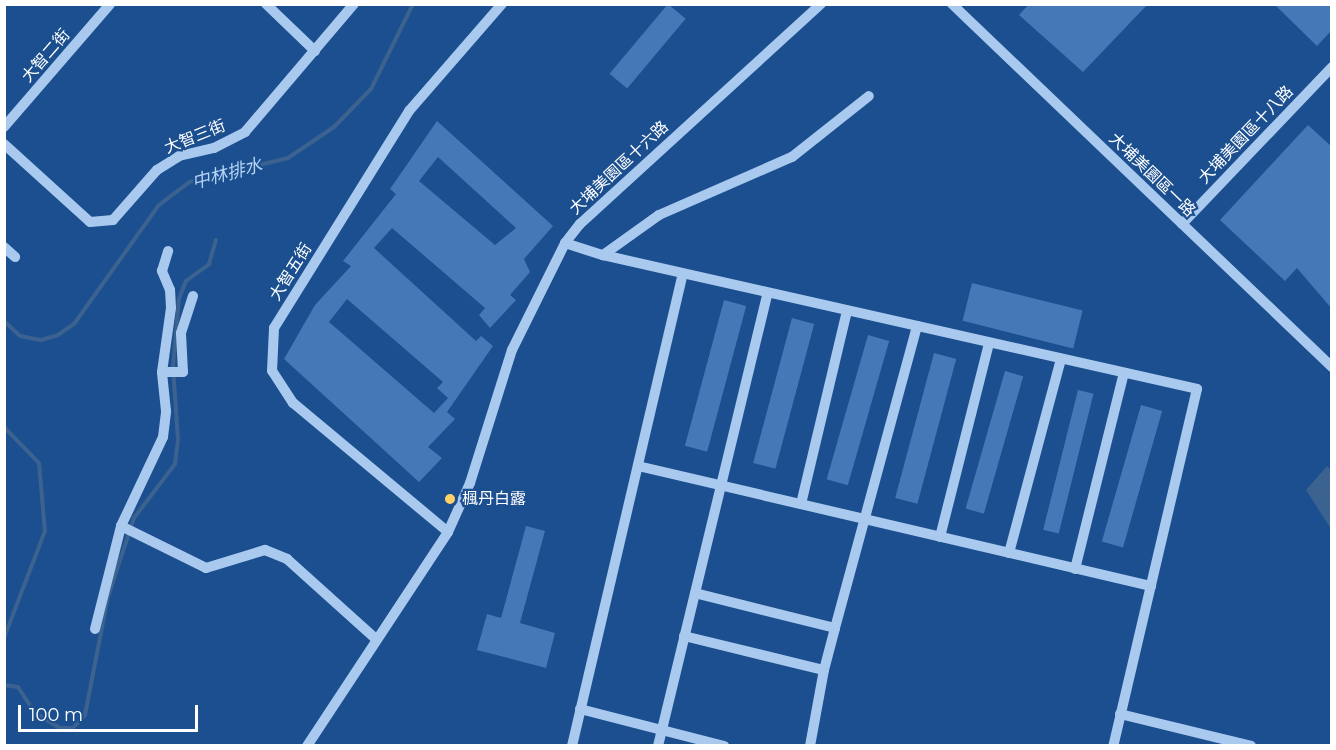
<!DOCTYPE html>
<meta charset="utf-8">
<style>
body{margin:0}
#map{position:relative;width:1336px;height:750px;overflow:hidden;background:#1b4f8f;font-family:Montserrat,"Noto Sans TC",sans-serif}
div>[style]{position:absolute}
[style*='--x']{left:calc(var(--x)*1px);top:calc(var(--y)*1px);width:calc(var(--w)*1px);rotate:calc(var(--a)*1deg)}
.water>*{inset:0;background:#3c6290}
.stream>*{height:4px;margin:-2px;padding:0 2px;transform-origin:2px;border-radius:2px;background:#3c6290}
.building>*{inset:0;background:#4478b7;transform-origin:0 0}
.minor>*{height:10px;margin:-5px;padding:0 5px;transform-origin:5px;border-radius:5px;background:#a9c9ee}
.dots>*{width:16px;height:16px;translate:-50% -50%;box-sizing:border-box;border:3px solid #1b4f8f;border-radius:50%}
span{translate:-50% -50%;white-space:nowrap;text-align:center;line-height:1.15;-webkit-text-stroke:4.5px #1b4f8f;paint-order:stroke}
.street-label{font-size:16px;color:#fff}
.poi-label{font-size:16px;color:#fff}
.left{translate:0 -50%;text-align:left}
.water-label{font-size:18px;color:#b5d3f5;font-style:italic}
.frame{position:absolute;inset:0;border:6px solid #fff;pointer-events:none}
.scale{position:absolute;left:18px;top:705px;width:180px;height:27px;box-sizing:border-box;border:3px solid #fff;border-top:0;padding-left:8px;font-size:18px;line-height:21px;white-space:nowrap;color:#fff;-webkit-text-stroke:4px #1b4f8f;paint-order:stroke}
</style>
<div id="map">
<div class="water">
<i style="clip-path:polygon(1327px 466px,1331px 470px,1331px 529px,1306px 490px)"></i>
</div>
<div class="stream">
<i style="--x:4;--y:321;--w:22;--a:43"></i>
<i style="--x:20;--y:336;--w:21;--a:11"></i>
<i style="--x:41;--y:340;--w:18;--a:-16"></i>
<i style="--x:58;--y:335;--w:19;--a:-35"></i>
<i style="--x:74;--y:324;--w:146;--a:-54.5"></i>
<i style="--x:159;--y:205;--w:38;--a:-37"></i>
<i style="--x:189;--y:182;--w:102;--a:-13.6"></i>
<i style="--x:288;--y:158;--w:55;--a:-34"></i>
<i style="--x:334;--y:127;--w:53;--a:-45.8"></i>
<i style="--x:371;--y:89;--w:95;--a:-63.7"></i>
<i style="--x:4;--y:427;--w:50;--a:45.8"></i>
<i style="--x:39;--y:463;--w:68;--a:85"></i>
<i style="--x:45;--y:531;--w:115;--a:111"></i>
<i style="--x:4;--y:685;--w:14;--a:8"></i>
<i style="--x:18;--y:687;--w:31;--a:57"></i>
<i style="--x:35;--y:713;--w:29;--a:31"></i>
<i style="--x:60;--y:728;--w:13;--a:0"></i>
<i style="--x:73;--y:728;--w:18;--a:-47"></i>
<i style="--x:85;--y:715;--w:120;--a:-79"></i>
<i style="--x:108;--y:597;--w:83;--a:-71.8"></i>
<i style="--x:134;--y:518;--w:68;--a:-52.8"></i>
<i style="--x:175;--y:464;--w:24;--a:-83"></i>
<i style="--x:178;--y:440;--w:73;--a:-93.9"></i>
<i style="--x:173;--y:367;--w:68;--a:-85"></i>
<i style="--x:179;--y:299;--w:19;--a:-69"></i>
<i style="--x:186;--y:281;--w:29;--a:-36"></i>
<i style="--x:209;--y:264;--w:25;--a:-74"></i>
</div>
<div class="building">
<i style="left:668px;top:4px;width:23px;height:91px;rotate:40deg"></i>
<i style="clip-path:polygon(1029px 4px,1148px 4px,1083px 72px,1019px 15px)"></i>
<i style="clip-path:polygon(1274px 4px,1332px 4px,1332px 30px,1317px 46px)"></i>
<i style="clip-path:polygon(evenodd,437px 121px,553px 226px,524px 259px,530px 272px,510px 295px,516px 300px,490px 328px,479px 315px,485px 308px,392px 228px,374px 248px,476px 341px,481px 336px,493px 346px,447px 412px,455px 419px,428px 447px,442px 458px,419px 482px,284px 359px,315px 305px,351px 266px,343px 261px,396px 194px,390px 189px,437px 121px,438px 157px,516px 228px,495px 245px,419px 181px,438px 157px,437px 121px,347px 299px,443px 382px,437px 388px,448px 398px,434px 413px,329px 322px,347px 299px)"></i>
<i style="clip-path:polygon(1308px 125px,1332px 147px,1332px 309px,1297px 268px,1285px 281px,1220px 220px)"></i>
<i style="left:972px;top:283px;width:114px;height:39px;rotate:14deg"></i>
<i style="left:724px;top:300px;width:23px;height:151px;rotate:15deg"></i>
<i style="left:792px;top:318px;width:23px;height:150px;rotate:15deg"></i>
<i style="left:868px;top:335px;width:22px;height:150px;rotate:16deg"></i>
<i style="left:934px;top:353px;width:23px;height:150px;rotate:15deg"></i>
<i style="left:1005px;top:371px;width:19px;height:143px;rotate:16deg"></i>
<i style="left:1078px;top:390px;width:16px;height:144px;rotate:14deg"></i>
<i style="left:1141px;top:405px;width:22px;height:142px;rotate:16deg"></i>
<i style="clip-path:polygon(526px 526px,545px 531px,520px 623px,555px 633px,546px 668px,477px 650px,487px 614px,501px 618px)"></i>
</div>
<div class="minor">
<i style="--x:266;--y:4;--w:68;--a:43.8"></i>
<i style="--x:952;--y:4;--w:526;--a:43.69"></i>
<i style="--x:4;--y:127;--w:162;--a:-49.2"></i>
<i style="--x:4;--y:144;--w:116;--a:42.2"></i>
<i style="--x:90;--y:222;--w:23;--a:-5"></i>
<i style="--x:113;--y:220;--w:67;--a:-48.7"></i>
<i style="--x:157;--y:170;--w:26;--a:-32"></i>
<i style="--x:179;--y:156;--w:36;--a:-13"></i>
<i style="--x:214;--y:148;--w:35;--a:-27"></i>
<i style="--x:245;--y:132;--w:168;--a:-49.6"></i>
<i style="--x:1182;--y:224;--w:217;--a:-46.3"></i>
<i style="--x:565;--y:243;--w:40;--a:18"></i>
<i style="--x:603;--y:255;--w:69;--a:-35.5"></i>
<i style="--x:659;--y:215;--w:145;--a:-23.6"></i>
<i style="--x:792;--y:157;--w:98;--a:-38.4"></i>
<i style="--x:4;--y:247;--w:15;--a:42"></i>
<i style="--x:603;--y:255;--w:609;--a:12.71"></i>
<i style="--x:1197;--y:389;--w:367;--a:103.2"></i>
<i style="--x:162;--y:372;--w:21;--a:0"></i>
<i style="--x:183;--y:372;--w:39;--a:-93"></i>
<i style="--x:181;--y:333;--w:39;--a:-72"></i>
<i style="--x:638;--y:466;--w:527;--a:13.17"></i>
<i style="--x:801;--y:504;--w:198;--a:-76.6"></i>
<i style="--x:121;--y:526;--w:95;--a:26.3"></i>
<i style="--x:206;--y:568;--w:62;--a:-17"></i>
<i style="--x:265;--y:550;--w:24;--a:22"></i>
<i style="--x:287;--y:559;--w:120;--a:42"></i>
<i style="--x:448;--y:532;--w:202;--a:-140.2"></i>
<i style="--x:293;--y:403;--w:38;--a:-123"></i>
<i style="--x:272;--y:371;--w:43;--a:-87.3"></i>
<i style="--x:274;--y:328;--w:256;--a:-58.1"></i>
<i style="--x:409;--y:111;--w:142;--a:-49"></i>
<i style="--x:940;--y:537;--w:200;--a:-75.8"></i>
<i style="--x:1009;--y:553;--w:201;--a:-75"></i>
<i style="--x:1075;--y:569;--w:202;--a:-76"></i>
<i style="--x:835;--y:628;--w:313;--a:-74.8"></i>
<i style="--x:95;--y:629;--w:106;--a:-75.8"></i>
<i style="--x:121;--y:526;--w:98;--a:-64.7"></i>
<i style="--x:163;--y:437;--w:26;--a:-83"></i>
<i style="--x:166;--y:411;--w:39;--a:-96"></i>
<i style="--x:162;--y:372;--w:65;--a:-82"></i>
<i style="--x:171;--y:308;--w:18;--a:-93"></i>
<i style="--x:170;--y:290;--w:21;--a:-113"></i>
<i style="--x:162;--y:271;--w:21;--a:-73"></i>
<i style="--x:684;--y:636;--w:144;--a:13.7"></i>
<i style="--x:824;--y:670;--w:43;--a:-75.3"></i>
<i style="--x:835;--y:628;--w:144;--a:-166"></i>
<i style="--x:580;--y:709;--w:149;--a:14.4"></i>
<i style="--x:1120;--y:714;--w:135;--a:13.7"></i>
<i style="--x:307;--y:746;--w:256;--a:-56.6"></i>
<i style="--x:448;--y:532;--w:54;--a:-65.8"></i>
<i style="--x:470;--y:483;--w:139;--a:-72.5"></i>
<i style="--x:512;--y:350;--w:119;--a:-63.6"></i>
<i style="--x:565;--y:243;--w:24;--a:-52"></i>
<i style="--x:580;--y:224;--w:326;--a:-42.4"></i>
<i style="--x:572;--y:746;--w:485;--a:-76.8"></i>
<i style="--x:658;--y:746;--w:466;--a:-76.4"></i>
<i style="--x:810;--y:746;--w:77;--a:-79.6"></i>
</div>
<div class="dots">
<i style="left:450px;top:499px;background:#ffd166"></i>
</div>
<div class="street-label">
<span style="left:46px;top:56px;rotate:-49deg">大智二街</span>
<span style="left:1246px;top:135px;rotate:-46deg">大埔美園區十八路</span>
<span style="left:195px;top:137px;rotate:-22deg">大智三街</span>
<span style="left:619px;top:168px;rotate:-43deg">大埔美園區十六路</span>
<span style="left:1152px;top:175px;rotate:44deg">大埔美園區一路</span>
<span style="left:291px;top:272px;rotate:-58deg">大智五街</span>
</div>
<div class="poi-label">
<span class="left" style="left:462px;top:499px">楓丹白露</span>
</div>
<div class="water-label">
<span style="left:227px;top:174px;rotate:-15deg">中林排水</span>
</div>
<div class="frame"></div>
<div class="scale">100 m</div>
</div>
